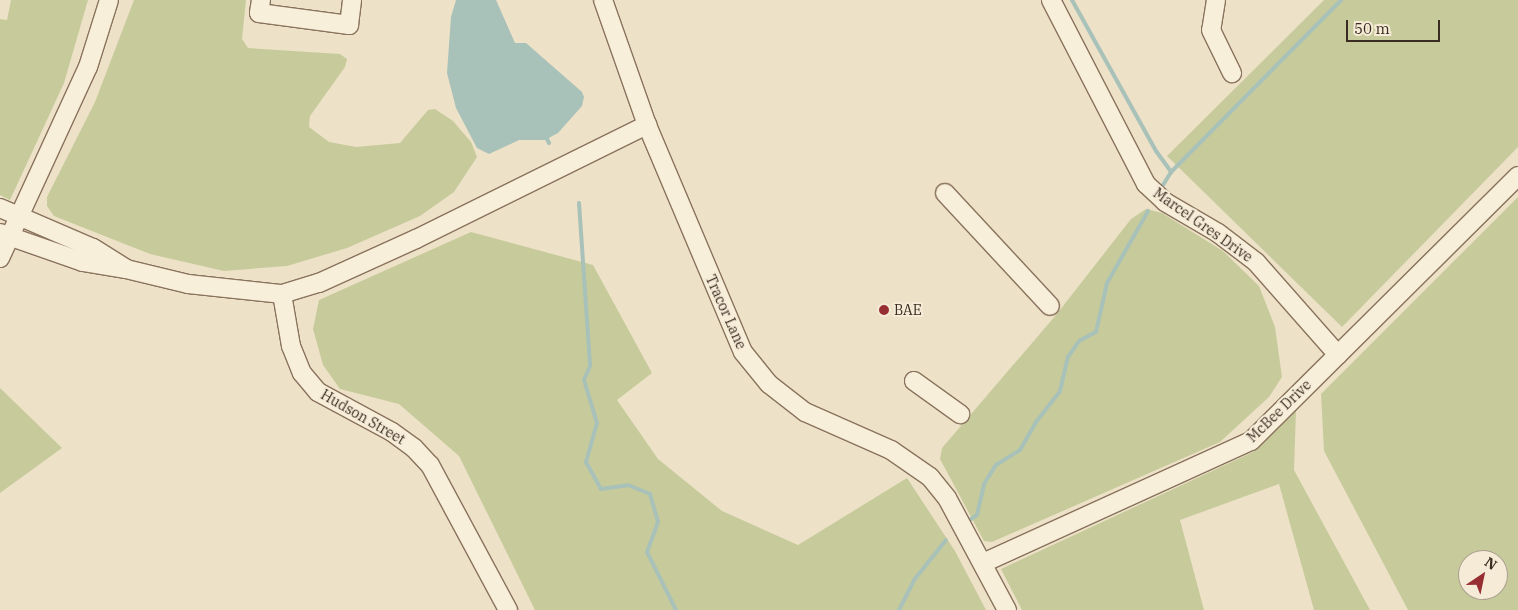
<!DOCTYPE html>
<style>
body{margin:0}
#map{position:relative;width:1518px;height:610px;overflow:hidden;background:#ede1c7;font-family:"IBM Plex Serif",serif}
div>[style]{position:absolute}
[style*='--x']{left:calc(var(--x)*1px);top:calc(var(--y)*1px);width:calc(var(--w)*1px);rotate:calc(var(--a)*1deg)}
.green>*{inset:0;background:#c7cb9b}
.water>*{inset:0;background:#a8c1b9}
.stream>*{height:4px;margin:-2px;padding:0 2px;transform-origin:2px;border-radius:2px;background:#a8c1b9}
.roads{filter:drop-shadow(1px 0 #89735d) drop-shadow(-1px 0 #89735d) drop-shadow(0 1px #89735d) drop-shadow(0 -1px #89735d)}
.minor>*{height:18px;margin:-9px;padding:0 9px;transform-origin:9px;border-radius:9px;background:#f8efdb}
.dots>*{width:14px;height:14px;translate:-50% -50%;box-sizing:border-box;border:2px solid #f5ebd7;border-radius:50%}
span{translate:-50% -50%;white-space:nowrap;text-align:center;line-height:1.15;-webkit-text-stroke:4px #f5ebd7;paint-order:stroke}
.street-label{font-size:14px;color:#3a2c20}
.poi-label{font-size:14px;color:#3a2c20}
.left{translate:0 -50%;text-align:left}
.north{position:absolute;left:1458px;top:550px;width:50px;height:50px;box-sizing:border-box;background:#f5ebd7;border:1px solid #aa9f8e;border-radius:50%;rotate:34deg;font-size:14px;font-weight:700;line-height:20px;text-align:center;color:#3a2c20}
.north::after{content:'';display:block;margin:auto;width:18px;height:22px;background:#962e32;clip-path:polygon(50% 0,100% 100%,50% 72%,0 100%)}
.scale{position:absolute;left:1346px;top:20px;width:94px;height:22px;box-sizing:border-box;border:2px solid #3a2c20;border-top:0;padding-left:6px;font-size:15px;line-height:18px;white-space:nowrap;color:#3a2c20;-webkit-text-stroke:4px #f5ebd7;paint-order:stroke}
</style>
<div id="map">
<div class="green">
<i style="clip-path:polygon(11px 0,88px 0,64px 83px,10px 200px,0 195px,0 19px,7px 20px)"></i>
<i style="clip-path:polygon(134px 0,246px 0,242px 39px,248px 48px,340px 54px,347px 59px,345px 67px,310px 116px,309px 127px,329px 142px,356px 147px,400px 143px,428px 110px,435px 109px,453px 121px,471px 142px,477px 157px,454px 192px,420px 216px,347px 248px,287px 266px,224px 271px,150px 254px,54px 216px,47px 206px,47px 197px,95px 102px)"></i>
<i style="clip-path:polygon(1324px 0,1518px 0,1518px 147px,1342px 327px,1167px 156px)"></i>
<i style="clip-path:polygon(evenodd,1518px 197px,1518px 610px,1408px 610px,1324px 451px,1321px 394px,1518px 197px,1468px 560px,1498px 560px,1498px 590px,1468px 590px,1468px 560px)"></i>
<i style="clip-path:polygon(1146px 209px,1162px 213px,1223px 251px,1259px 286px,1275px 327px,1282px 377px,1269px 397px,1220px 442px,992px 542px,984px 541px,940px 459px,942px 448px,1056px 315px,1131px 219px)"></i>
<i style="clip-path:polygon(471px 232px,593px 265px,652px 373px,617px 400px,658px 459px,722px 511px,798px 545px,907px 478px,955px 551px,986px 610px,535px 610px,459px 456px,399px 404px,340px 389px,323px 365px,313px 329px,319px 300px)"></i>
<i style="clip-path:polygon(0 388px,62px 448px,0 493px)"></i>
<i style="clip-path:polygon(1296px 410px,1294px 470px,1370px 610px,1314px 610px,1279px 484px,1180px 520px,1204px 610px,1022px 610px,1001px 569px,1253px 452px)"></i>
</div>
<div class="water">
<i style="clip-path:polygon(456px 0,496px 0,515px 43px,526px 43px,582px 92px,584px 97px,582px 106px,558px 133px,545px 140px,519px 140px,489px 154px,477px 148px,456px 108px,447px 73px,451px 17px)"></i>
</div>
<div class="stream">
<i style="--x:1072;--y:0;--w:173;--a:60.9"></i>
<i style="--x:1156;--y:151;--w:26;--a:54"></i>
<i style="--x:545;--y:135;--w:9;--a:63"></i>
<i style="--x:1163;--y:185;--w:15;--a:-58"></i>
<i style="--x:1171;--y:172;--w:242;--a:-45.3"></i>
<i style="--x:579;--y:203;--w:163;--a:86.1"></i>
<i style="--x:590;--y:366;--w:15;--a:113"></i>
<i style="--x:584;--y:380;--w:45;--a:73.2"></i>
<i style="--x:597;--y:423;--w:41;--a:105.8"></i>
<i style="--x:586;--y:462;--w:31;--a:61"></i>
<i style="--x:601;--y:489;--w:27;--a:-8"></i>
<i style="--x:628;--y:485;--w:24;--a:22"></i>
<i style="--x:650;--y:494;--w:29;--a:74"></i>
<i style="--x:658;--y:522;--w:32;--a:110"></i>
<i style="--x:647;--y:552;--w:65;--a:63.4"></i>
<i style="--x:971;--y:519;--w:7;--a:-34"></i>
<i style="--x:977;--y:515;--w:32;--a:-77"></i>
<i style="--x:984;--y:484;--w:22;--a:-58"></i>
<i style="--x:996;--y:465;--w:28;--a:-32"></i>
<i style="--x:1020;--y:450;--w:32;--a:-60"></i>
<i style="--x:1036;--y:422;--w:39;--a:-52"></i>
<i style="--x:1060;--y:391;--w:35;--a:-77"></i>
<i style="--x:1068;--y:357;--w:19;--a:-55"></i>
<i style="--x:1079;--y:341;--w:19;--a:-28"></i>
<i style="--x:1096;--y:332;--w:50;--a:-77.3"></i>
<i style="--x:1107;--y:283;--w:83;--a:-60.3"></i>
<i style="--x:899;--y:610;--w:34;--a:-63"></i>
<i style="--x:914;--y:580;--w:51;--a:-51.3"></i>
</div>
<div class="roads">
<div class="minor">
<i style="--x:261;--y:0;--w:13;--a:99"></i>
<i style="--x:259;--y:13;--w:91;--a:7.6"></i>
<i style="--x:349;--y:25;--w:25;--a:-83"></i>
<i style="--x:603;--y:0;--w:133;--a:70.6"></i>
<i style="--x:647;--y:125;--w:246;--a:67.1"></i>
<i style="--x:743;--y:352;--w:41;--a:50.9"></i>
<i style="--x:769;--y:384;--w:46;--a:37.9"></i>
<i style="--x:805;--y:412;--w:94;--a:23.8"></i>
<i style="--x:891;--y:450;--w:47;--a:34.7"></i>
<i style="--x:930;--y:477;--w:27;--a:51"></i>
<i style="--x:947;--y:498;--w:127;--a:61.8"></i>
<i style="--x:1051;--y:0;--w:207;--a:62.7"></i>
<i style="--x:1146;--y:184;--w:26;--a:43"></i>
<i style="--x:1165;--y:202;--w:61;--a:30.3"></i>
<i style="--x:1218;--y:233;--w:48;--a:37.3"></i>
<i style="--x:1256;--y:262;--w:124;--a:48.6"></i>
<i style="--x:1216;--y:0;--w:30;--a:99"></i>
<i style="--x:1211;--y:30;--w:48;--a:64"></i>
<i style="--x:945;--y:193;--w:154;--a:47.1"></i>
<i style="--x:0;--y:208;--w:101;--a:23.3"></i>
<i style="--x:93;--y:248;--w:39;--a:32"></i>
<i style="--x:126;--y:269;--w:44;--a:-170.8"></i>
<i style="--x:83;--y:262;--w:88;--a:-160.7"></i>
<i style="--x:0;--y:258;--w:210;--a:-65.3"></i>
<i style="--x:88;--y:67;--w:70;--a:-72.6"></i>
<i style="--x:126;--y:269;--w:64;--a:13.6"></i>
<i style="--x:188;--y:284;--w:95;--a:6.1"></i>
<i style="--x:282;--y:294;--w:39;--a:-17"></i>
<i style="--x:319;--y:283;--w:107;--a:-24.4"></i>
<i style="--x:416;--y:239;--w:258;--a:-26.3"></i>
<i style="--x:282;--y:294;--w:53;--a:80.2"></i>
<i style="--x:291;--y:346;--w:29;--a:68"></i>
<i style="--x:302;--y:373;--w:25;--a:50"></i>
<i style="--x:318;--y:392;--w:84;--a:28.4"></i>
<i style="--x:392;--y:432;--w:27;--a:36"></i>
<i style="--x:414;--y:448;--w:23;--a:47"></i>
<i style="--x:430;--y:465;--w:165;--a:61.7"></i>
<i style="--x:914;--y:381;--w:57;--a:35.7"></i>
<i style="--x:983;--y:563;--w:294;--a:-24.5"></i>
<i style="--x:1251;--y:441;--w:376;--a:-44.8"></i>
</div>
</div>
<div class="dots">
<i style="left:884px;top:310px;background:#962e32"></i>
</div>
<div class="street-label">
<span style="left:1203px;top:225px;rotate:35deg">Marcel Gres Drive</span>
<span style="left:726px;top:312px;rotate:66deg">Tracor Lane</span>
<span style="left:1279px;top:411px;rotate:-44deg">McBee Drive</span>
<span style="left:363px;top:417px;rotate:30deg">Hudson Street</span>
</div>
<div class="poi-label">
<span class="left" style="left:894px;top:310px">BAE</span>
</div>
<div class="north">N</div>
<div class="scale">50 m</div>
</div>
